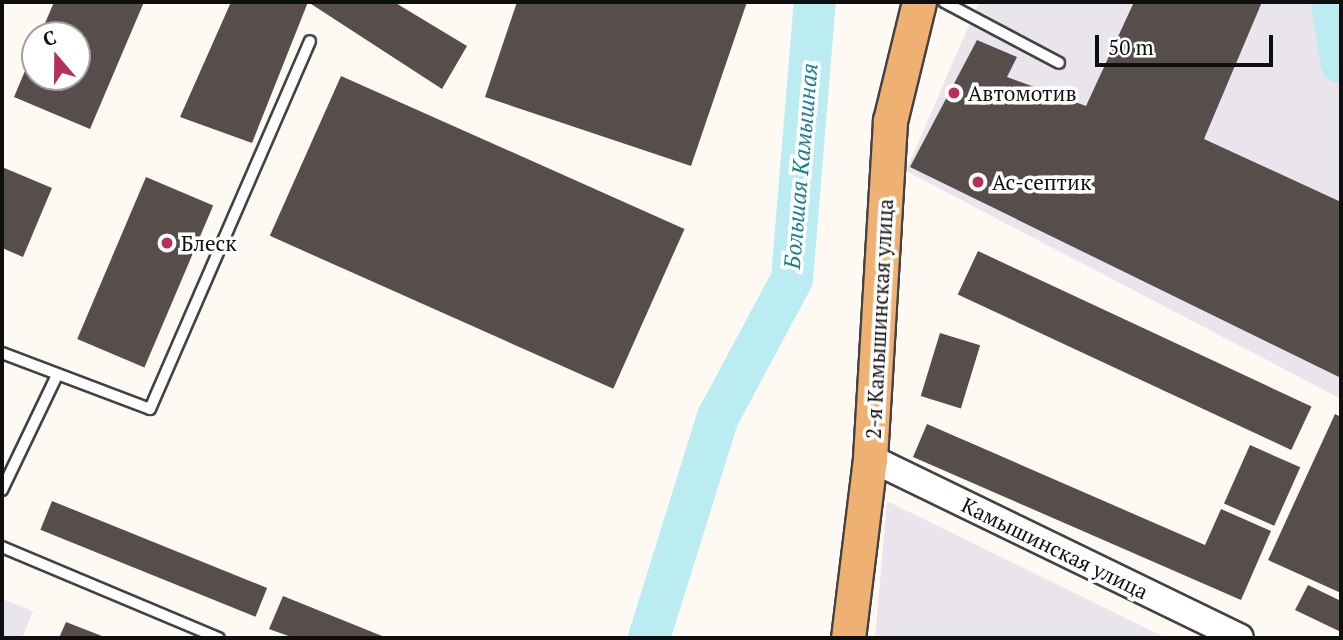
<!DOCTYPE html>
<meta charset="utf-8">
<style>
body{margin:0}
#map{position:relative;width:1343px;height:640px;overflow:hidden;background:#fef9f3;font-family:"PT Serif",serif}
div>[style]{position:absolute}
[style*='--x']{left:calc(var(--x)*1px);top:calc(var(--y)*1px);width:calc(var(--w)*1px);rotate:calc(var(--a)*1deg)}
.industrial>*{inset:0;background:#eae5ed}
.river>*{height:42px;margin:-21px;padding:0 21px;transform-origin:21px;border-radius:21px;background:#baecf2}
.building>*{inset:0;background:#574e4c;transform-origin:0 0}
.roads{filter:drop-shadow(2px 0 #424242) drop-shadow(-2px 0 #424242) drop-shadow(0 2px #424242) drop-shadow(0 -2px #424242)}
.service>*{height:10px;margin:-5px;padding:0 5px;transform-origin:5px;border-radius:5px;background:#fff}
.tertiary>*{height:26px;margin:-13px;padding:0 13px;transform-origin:13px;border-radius:13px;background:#fff}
.primary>*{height:33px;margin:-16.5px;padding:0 16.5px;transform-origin:16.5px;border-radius:16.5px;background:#efb171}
.dots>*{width:19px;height:19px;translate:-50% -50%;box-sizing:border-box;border:4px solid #fff;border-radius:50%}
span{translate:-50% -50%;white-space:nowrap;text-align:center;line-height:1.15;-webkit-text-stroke:7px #fff;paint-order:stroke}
.poi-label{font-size:21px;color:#0f0f0f}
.left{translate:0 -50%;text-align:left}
.street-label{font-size:21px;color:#0f0f0f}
.water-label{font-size:23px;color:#1f7e93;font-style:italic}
.frame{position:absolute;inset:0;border:4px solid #0f0f0f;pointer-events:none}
.north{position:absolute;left:21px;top:21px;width:70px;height:70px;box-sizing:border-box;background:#fff;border:2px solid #9f9f9f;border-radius:50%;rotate:340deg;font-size:19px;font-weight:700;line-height:28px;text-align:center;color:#0f0f0f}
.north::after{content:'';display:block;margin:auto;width:24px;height:32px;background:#b73058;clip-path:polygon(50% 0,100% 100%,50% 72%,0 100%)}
.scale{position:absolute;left:1095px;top:35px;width:178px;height:32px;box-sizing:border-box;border:4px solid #0f0f0f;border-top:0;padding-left:9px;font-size:21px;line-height:24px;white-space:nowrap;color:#0f0f0f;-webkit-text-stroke:5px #fff;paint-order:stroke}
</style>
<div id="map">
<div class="industrial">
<i style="clip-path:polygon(979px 2px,1341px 2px,1341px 399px,906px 171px)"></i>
<i style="clip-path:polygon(887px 501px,1166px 638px,875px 638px)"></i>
<i style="clip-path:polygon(2px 599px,33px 611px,22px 638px,2px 638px)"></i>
</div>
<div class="river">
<i style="--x:1332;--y:2;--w:61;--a:81.5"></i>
<i style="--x:649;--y:638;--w:232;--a:-72.7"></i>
<i style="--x:718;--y:417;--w:157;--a:-61.8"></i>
<i style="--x:792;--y:279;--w:278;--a:-85.3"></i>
</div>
<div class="building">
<i style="clip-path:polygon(54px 2px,144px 2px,90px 129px,14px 97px,35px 47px,35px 77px,77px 77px,77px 35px,40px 35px)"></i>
<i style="clip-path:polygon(231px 2px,394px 2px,467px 46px,442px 89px,308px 2px,252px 143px,180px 117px)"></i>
<i style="clip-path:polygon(517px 2px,747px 2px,691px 166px,485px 97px)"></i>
<i style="clip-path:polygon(1134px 2px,1262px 2px,1204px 139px,1341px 202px,1341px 378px,910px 167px,977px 40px,1017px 57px,1007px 77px,1086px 106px)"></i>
<i style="left:341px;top:76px;width:376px;height:175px;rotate:24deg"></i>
<i style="clip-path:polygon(2px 167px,52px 188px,23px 257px,2px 248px)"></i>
<i style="left:146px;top:177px;width:73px;height:176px;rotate:23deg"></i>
<i style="left:978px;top:251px;width:368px;height:48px;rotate:25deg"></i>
<i style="left:940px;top:333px;width:42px;height:66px;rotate:17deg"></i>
<i style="clip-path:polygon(1335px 414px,1341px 417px,1341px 593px,1268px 560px)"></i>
<i style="clip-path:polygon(927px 424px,1205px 545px,1221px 509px,1271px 531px,1241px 600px,913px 457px)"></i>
<i style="left:1250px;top:445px;width:55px;height:64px;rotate:24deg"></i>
<i style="left:52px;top:501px;width:232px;height:31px;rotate:22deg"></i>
<i style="clip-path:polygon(1308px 585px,1341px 601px,1341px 632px,1295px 610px)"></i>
<i style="clip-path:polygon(283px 596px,387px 638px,294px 638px,269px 629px)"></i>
<i style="clip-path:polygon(66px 622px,107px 638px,59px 638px)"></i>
</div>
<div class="roads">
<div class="service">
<i style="--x:944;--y:2;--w:130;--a:27.9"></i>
<i style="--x:2;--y:353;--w:158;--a:20.7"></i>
<i style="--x:150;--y:409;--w:401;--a:-66.5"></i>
<i style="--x:2;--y:490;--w:127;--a:-64.4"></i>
<i style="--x:2;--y:547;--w:235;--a:22.8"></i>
</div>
<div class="tertiary">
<i style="--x:870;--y:458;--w:411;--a:25.9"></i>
</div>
<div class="primary">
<i style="--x:848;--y:638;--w:181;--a:-83"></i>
<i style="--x:870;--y:458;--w:338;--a:-86.6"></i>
<i style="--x:890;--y:121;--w:122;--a:-76.3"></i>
</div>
</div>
<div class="dots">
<i style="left:954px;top:93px;background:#b73058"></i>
<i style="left:978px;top:182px;background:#b73058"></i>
<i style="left:167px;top:243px;background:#b73058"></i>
</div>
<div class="poi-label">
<span class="left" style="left:968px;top:93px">Автомотив</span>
<span class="left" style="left:992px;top:182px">Ас-септик</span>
<span class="left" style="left:181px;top:243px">Блеск</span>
</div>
<div class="street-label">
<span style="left:879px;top:319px;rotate:-87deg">2-я Камышинская улица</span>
<span style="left:1055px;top:548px;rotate:26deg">Камышинская улица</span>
</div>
<div class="water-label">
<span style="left:801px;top:166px;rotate:-85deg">Большая Камышная</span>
</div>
<div class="frame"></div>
<div class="north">С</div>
<div class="scale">50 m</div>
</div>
